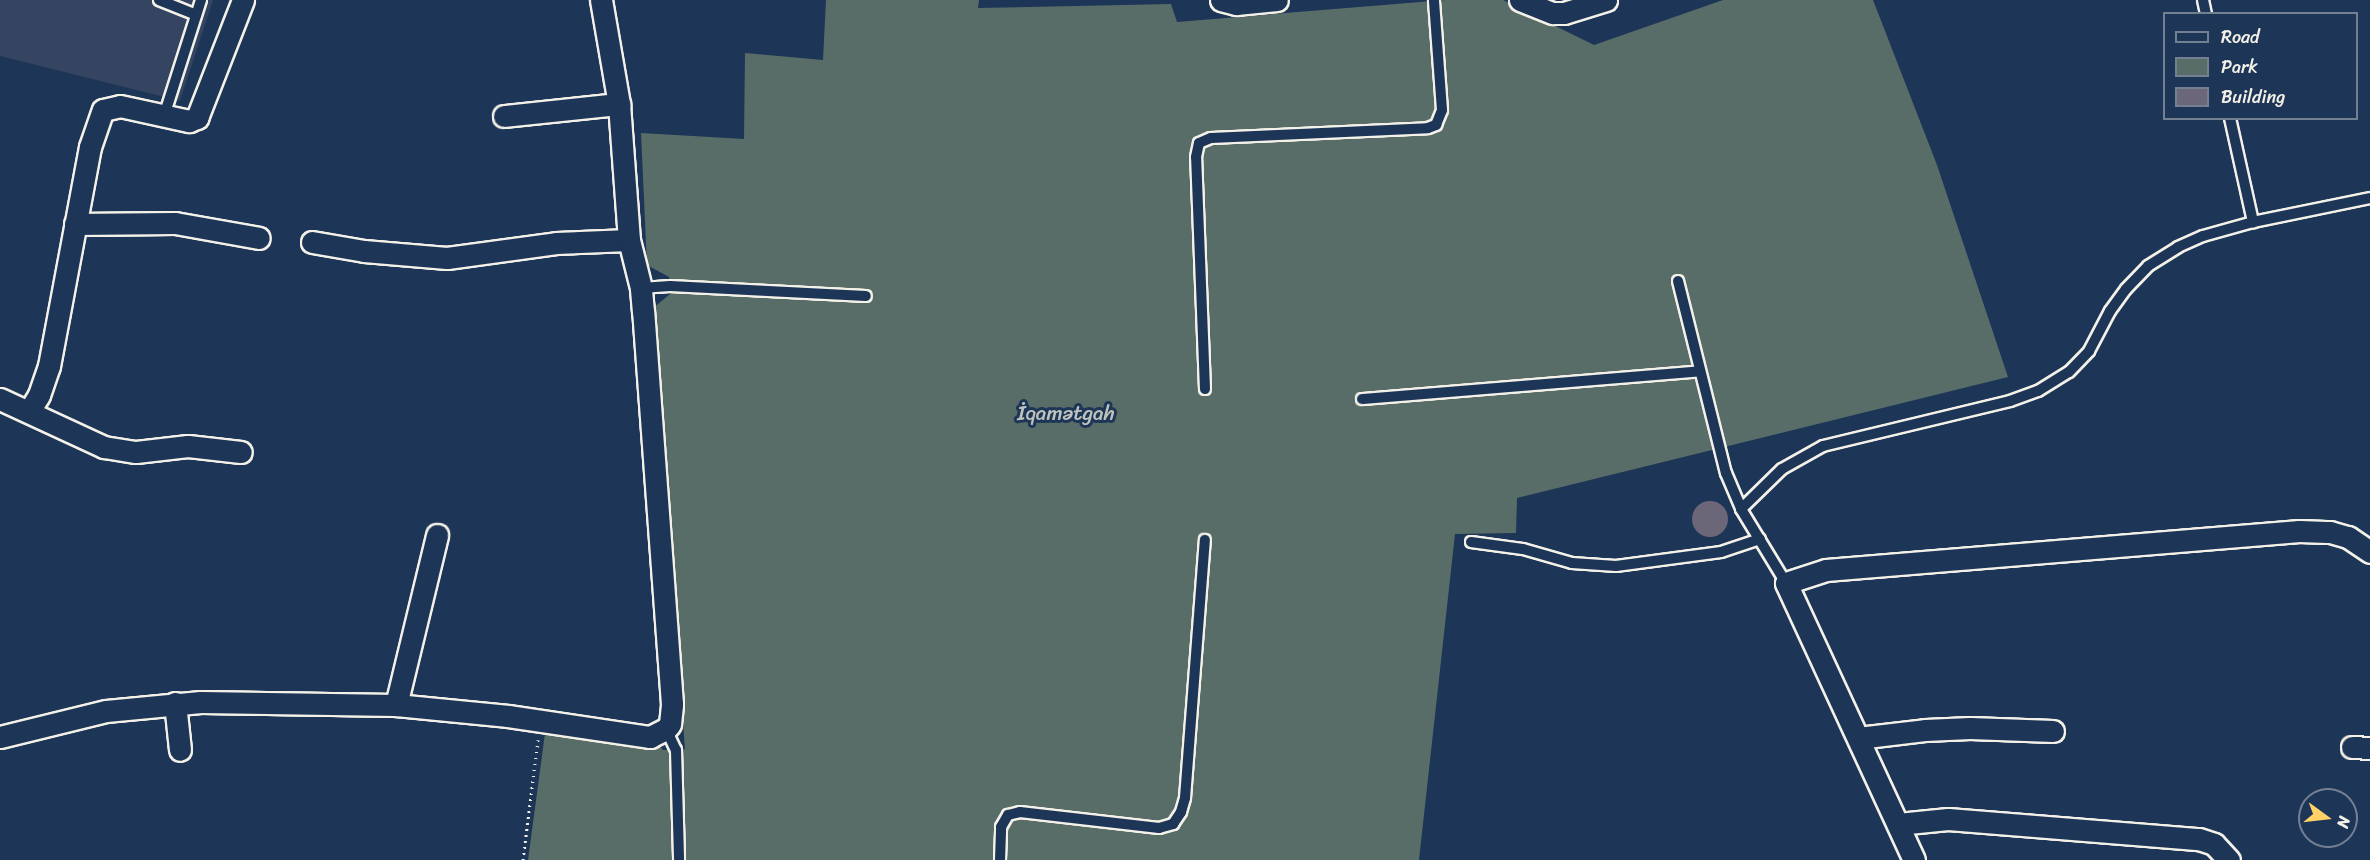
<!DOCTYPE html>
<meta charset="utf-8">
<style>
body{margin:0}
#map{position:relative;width:2370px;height:860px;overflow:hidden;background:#1d3557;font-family:Sriracha,sans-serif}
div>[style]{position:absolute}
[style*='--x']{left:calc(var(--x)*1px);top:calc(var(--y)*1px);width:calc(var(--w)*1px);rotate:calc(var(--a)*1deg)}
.built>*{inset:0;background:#344461}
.green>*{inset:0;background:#596d68}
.building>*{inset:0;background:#6b6678}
.round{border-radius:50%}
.path>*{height:3px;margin-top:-1.5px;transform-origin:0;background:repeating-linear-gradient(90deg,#f4f1e8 0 1.5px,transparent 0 6px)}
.roads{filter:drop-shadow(2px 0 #f4f1e8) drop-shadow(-2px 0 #f4f1e8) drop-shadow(0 2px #f4f1e8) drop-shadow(0 -2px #f4f1e8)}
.lane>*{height:10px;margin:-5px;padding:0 5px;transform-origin:5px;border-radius:5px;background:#1d3557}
.street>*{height:21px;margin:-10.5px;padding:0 10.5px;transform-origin:10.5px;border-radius:10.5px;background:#1d3557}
span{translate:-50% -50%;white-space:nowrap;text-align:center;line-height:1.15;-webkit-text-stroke:6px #1d3557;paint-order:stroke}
.park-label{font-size:21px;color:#bec3bb}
.legend{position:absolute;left:2163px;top:12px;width:195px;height:108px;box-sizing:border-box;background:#1d3557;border:2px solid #738091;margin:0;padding:8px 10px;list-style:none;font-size:18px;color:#f4f1e8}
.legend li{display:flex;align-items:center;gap:12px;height:30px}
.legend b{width:30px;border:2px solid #738091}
.north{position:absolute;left:2298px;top:788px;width:60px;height:60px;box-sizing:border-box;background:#1d3557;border:2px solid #738091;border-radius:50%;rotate:105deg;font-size:16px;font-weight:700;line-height:24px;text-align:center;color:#f4f1e8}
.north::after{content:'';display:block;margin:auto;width:21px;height:27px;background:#ffd166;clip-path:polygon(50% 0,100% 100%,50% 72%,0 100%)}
</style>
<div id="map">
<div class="built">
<i style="clip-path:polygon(0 0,213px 0,180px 101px,0 56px)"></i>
</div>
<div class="green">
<i style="clip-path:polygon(826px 0,979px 0,978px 8px,1171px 4px,1177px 22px,1445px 0,1503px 0,1594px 45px,1723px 0,1873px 0,1937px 165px,2008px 377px,1517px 498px,1516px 533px,1455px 534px,1419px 860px,528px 860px,546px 726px,659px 745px,663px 750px,685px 749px,651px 310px,670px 294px,670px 286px,669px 277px,647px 265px,641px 133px,744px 139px,745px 53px,823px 60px)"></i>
</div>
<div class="building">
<i class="round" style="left:1692px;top:501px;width:36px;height:36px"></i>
</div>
<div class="path">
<i style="--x:523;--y:860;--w:121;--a:-82.9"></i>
</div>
<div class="roads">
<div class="lane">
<i style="--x:159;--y:0;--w:40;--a:22"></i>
<i style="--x:2203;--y:0;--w:14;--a:78"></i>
<i style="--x:164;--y:116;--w:122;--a:-72.3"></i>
<i style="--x:2230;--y:118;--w:107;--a:77.5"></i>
<i style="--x:1678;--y:281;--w:198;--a:76"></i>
<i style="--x:1726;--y:473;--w:39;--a:67"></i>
<i style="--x:1741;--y:509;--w:87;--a:58.7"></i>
<i style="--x:641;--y:288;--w:29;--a:-4"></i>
<i style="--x:670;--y:286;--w:196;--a:2.9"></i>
<i style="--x:1205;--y:389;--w:232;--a:-92.2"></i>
<i style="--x:1196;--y:157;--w:14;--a:-78"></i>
<i style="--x:1199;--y:143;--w:13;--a:-23"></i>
<i style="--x:1211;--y:138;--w:217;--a:-2.6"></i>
<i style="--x:1428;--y:128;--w:9;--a:-21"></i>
<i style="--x:1436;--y:125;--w:16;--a:-68"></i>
<i style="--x:1442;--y:110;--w:110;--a:-94.2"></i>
<i style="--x:1362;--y:399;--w:338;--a:-4.7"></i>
<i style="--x:1741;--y:509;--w:57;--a:-44.3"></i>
<i style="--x:1782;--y:469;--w:47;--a:-29.3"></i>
<i style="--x:1823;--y:446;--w:192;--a:-13.5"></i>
<i style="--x:2010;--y:401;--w:30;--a:-20"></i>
<i style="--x:2038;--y:391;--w:36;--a:-32"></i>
<i style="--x:2069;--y:372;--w:29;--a:-46"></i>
<i style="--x:2089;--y:351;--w:45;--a:-62.3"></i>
<i style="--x:2110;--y:311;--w:27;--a:-54"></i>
<i style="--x:2126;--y:289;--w:32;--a:-46"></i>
<i style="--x:2148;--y:266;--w:36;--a:-32"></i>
<i style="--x:2178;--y:247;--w:27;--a:-24"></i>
<i style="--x:2203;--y:236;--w:52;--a:-15.6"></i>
<i style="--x:2253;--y:222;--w:119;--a:-11.6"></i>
<i style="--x:1471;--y:542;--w:52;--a:7.7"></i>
<i style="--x:1523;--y:549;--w:51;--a:15.9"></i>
<i style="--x:1572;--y:563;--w:44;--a:3.9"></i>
<i style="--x:1616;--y:566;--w:106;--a:-7.6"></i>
<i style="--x:1721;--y:552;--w:41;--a:-18.4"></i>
<i style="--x:666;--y:729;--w:23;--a:65"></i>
<i style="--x:676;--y:750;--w:110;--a:88.4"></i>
<i style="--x:1000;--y:860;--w:33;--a:-88"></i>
<i style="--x:1001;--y:827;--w:14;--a:-60"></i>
<i style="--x:1008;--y:815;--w:12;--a:-14"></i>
<i style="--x:1020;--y:812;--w:140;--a:6.6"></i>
<i style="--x:1159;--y:828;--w:15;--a:-16"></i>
<i style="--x:1173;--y:824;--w:14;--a:-56"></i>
<i style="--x:1181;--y:812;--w:15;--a:-74"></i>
<i style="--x:1185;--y:798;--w:259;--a:-85.6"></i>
</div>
<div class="street">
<i style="--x:1221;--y:0;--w:16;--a:15"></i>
<i style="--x:1236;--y:4;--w:41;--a:-5.6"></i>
<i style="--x:1520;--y:0;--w:35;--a:22"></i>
<i style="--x:1553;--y:13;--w:11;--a:0"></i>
<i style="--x:1564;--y:13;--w:44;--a:-17.2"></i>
<i style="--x:504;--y:116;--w:116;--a:-6"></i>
<i style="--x:75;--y:224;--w:100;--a:-0.6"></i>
<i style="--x:175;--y:223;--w:85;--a:10.1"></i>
<i style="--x:312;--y:242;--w:53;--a:9.8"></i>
<i style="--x:364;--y:251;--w:83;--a:4.8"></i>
<i style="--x:447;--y:258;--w:110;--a:-7.8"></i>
<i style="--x:556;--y:243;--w:73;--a:-2.4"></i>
<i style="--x:0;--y:399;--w:115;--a:24.8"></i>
<i style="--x:104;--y:447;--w:32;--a:9"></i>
<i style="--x:136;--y:452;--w:52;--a:-6.6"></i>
<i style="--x:188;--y:446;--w:53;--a:6.5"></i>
<i style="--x:30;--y:410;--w:17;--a:-59"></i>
<i style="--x:39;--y:395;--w:31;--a:-71"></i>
<i style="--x:49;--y:366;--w:223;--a:-79.4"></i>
<i style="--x:90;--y:147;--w:39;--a:-71"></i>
<i style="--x:103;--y:110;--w:17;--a:-13"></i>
<i style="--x:120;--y:106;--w:71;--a:12.3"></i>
<i style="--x:189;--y:121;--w:9;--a:-21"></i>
<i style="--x:197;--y:118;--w:127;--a:-68.7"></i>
<i style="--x:175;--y:703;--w:47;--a:83.9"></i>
<i style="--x:396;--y:705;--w:175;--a:-76.4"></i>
<i style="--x:0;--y:737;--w:109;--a:-13.8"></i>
<i style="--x:106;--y:711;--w:95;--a:-5.4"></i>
<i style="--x:201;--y:702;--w:195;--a:0.9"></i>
<i style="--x:396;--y:705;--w:113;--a:5.6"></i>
<i style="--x:508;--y:716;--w:144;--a:8.4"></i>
<i style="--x:650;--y:737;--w:18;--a:-27"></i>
<i style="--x:666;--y:729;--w:6;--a:-51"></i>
<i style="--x:670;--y:724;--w:20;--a:-84"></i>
<i style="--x:672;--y:704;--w:393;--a:-94.2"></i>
<i style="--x:643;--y:312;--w:24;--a:-95"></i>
<i style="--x:641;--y:288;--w:49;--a:-104"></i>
<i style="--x:629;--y:240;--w:136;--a:-94.2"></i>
<i style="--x:619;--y:104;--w:106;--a:-99.8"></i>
<i style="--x:1858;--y:738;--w:67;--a:-6.8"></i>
<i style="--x:1925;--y:730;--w:45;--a:-2.5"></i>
<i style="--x:1970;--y:728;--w:83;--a:2.1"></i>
<i style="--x:2352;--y:747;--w:18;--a:3"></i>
<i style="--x:1898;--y:824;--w:50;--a:-5.7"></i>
<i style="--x:1948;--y:819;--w:252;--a:4.6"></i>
<i style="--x:2199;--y:839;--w:16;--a:18"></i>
<i style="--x:2214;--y:844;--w:22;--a:47"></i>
<i style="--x:1914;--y:860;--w:305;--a:-114.8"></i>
<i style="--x:1786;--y:583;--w:42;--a:-18"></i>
<i style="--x:1826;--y:570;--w:475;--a:-4.7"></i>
<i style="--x:2299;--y:531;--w:31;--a:2"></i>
<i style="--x:2330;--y:532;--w:19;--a:16"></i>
<i style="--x:2348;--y:537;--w:27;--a:34"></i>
</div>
</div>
<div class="park-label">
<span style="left:1066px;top:413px">İqamətgah</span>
</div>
<ul class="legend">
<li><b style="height:8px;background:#1d3557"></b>Road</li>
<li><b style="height:16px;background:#596d68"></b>Park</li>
<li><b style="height:16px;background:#6b6678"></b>Building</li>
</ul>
<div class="north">N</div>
</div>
